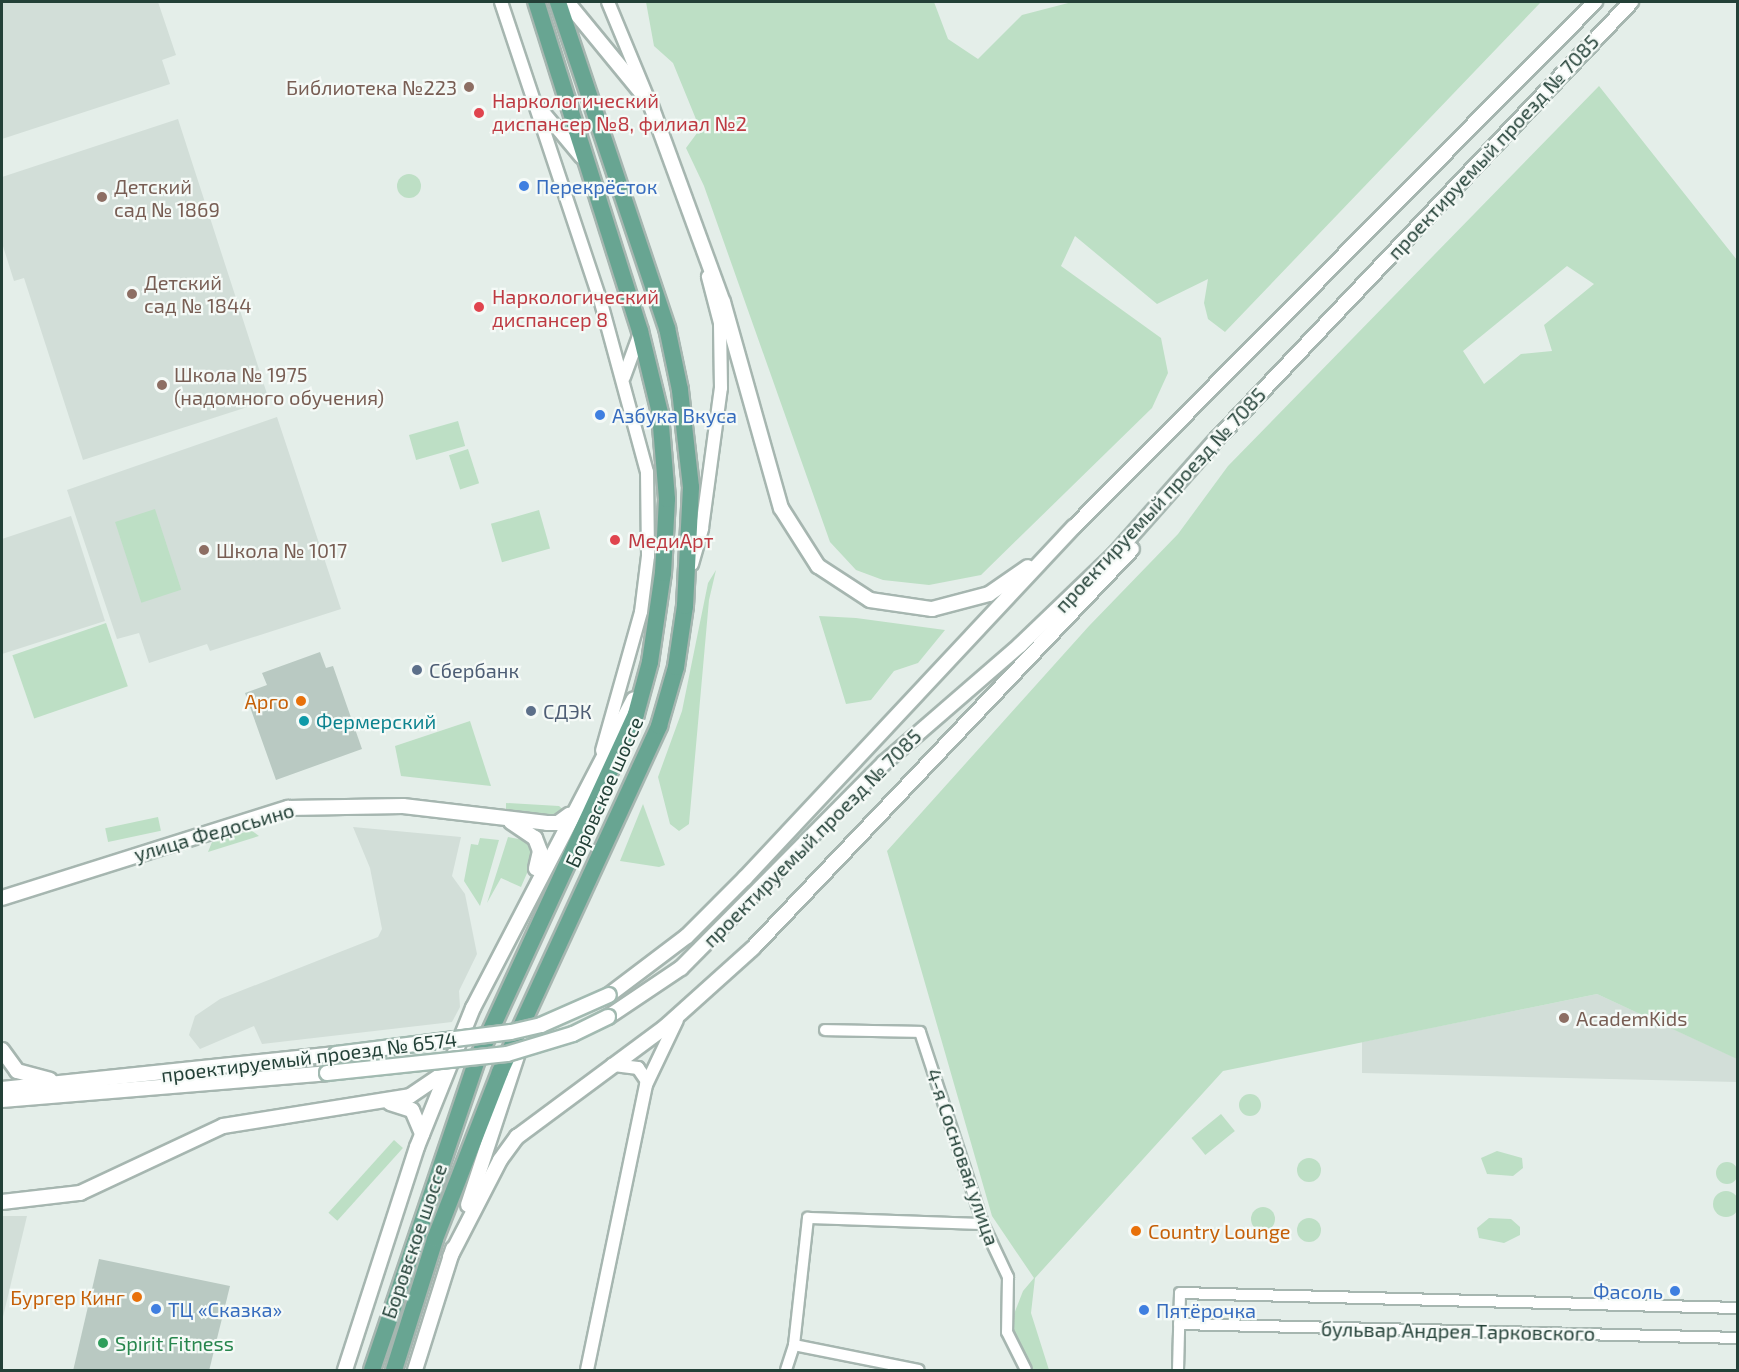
<!DOCTYPE html>
<meta charset="utf-8">
<style>
body{margin:0}
#map{position:relative;width:1739px;height:1372px;overflow:hidden;background:#e4eee9;font-family:"Exo 2",sans-serif}
div>[style]{position:absolute}
[style*='--x']{left:calc(var(--x)*1px);top:calc(var(--y)*1px);width:calc(var(--w)*1px);rotate:calc(var(--a)*1deg)}
.built>*{inset:0;background:#d2ded8}
.green>*{inset:0;background:#bddfc5;transform-origin:0 0}
.round{border-radius:50%}
.building>*{inset:0;background:#b9c9c2}
.roads{filter:drop-shadow(2px 0 #a6b6b0) drop-shadow(-2px 0 #a6b6b0) drop-shadow(0 2px #a6b6b0) drop-shadow(0 -2px #a6b6b0)}
.minor>*{height:10px;margin:-5px;padding:0 5px;transform-origin:5px;border-radius:5px;background:#fff}
.tertiary>*{height:12px;margin:-6px;padding:0 6px;transform-origin:6px;border-radius:6px;background:#fff}
.secondary>*{height:14px;margin:-7px;padding:0 7px;transform-origin:7px;border-radius:7px;background:#fff}
.primary>*{height:16px;margin:-8px;padding:0 8px;transform-origin:8px;border-radius:8px;background:#68a592}
.bridges{filter:drop-shadow(2px 0 #a2bab1) drop-shadow(-2px 0 #a2bab1) drop-shadow(0 2px #a2bab1) drop-shadow(0 -2px #a2bab1)}
.secondary-bridge>*{height:14px;margin:-7px;padding:0 7px;transform-origin:7px;border-radius:7px;background:#fff}
.dots>*{width:16px;height:16px;translate:-50% -50%;box-sizing:border-box;border:3px solid #f5faf7;border-radius:50%}
span{translate:-50% -50%;white-space:nowrap;text-align:center;line-height:1.15;-webkit-text-stroke:4.5px #f5faf7;paint-order:stroke}
.education-label{font-size:20px;color:#785e54}
.right{translate:-100% -50%;text-align:right}
.left{translate:0 -50%;text-align:left}
.health-label{font-size:20px;color:#be3a42}
.street-label{font-size:20px;color:#234037}
.shop-label{font-size:20px;color:#366cbe}
.service-label{font-size:20px;color:#4e5e75}
.food-label{font-size:20px;color:#c56008}
.culture-label{font-size:20px;color:#0d838f}
.leisure-label{font-size:20px;color:#27864d}
.frame{position:absolute;inset:0;border:3px solid #234037;pointer-events:none}
</style>
<div id="map">
<div class="built">
<i style="clip-path:polygon(2px 2px,158px 2px,176px 55px,162px 60px,170px 84px,2px 139px)"></i>
<i style="clip-path:polygon(178px 119px,269px 400px,83px 460px,24px 278px,14px 281px,2px 243px,2px 177px)"></i>
<i style="clip-path:polygon(277px 417px,341px 609px,210px 651px,207px 644px,149px 663px,139px 633px,117px 639px,67px 490px)"></i>
<i style="clip-path:polygon(71px 516px,105px 621px,2px 654px,2px 539px)"></i>
<i style="clip-path:polygon(353px 827px,461px 837px,452px 876px,465px 894px,477px 954px,459px 991px,460px 1007px,452px 1022px,262px 1044px,254px 1026px,200px 1049px,189px 1035px,195px 1016px,220px 999px,378px 937px,382px 929px,370px 868px)"></i>
<i style="clip-path:polygon(1597px 994px,1738px 1059px,1737px 1082px,1362px 1073px,1362px 1042px)"></i>
<i style="clip-path:polygon(2px 1216px,27px 1216px,2px 1321px)"></i>
</div>
<div class="green">
<i style="clip-path:polygon(646px 2px,934px 2px,948px 39px,978px 59px,1022px 15px,1072px 2px,1541px 2px,1225px 332px,1208px 319px,1204px 303px,1208px 279px,1157px 304px,1075px 236px,1061px 266px,1161px 338px,1168px 373px,1152px 408px,981px 575px,929px 585px,883px 580px,856px 570px,830px 542px,704px 186px,686px 148px,700px 129px,673px 63px,654px 46px)"></i>
<i style="clip-path:polygon(evenodd,1599px 86px,1737px 260px,1737px 1059px,1597px 994px,1223px 1071px,1035px 1278px,1031px 1313px,1049px 1370px,1026px 1370px,1007px 1332px,1023px 1291px,1034px 1278px,992px 1216px,887px 851px,1089px 626px,1178px 534px,1228px 466px,1599px 86px,1567px 266px,1594px 284px,1544px 325px,1552px 351px,1521px 354px,1484px 384px,1463px 351px,1567px 266px)"></i>
<i class="round" style="left:397px;top:174px;width:24px;height:24px"></i>
<i style="left:458px;top:421px;width:26px;height:51px;rotate:74deg"></i>
<i style="left:468px;top:449px;width:36px;height:20px;rotate:72deg"></i>
<i style="left:155px;top:509px;width:85px;height:42px;rotate:72deg"></i>
<i style="left:539px;top:510px;width:40px;height:50px;rotate:74deg"></i>
<i style="clip-path:polygon(716px 570px,709px 600px,689px 824px,679px 831px,670px 824px,658px 777px,682px 711px,708px 583px)"></i>
<i style="clip-path:polygon(819px 616px,856px 618px,945px 630px,918px 663px,894px 671px,871px 700px,846px 704px)"></i>
<i style="left:106px;top:623px;width:67px;height:99px;rotate:71deg"></i>
<i style="clip-path:polygon(470px 721px,491px 786px,401px 776px,395px 746px)"></i>
<i style="clip-path:polygon(506px 803px,559px 806px,565px 811px,555px 817px,506px 812px)"></i>
<i style="clip-path:polygon(643px 804px,665px 865px,659px 867px,620px 861px)"></i>
<i style="left:158px;top:817px;width:14px;height:54px;rotate:78deg"></i>
<i style="clip-path:polygon(251px 830px,259px 836px,208px 852px,212px 842px)"></i>
<i style="clip-path:polygon(508px 837px,524px 840px,530px 847px,531px 864px,521px 887px,501px 878px,487px 903px)"></i>
<i style="clip-path:polygon(480px 838px,499px 840px,480px 906px,464px 881px,471px 844px,478px 845px)"></i>
<i class="round" style="left:1239px;top:1094px;width:22px;height:22px"></i>
<i style="left:1221px;top:1114px;width:22px;height:38px;rotate:51deg"></i>
<i style="left:394px;top:1140px;width:12px;height:98px;rotate:42deg"></i>
<i style="clip-path:polygon(1497px 1151px,1522px 1158px,1523px 1168px,1513px 1176px,1487px 1174px,1481px 1158px)"></i>
<i class="round" style="left:1297px;top:1158px;width:24px;height:24px"></i>
<i class="round" style="left:1716px;top:1162px;width:22px;height:22px"></i>
<i class="round" style="left:1713px;top:1191px;width:26px;height:26px"></i>
<i class="round" style="left:1251px;top:1207px;width:24px;height:24px"></i>
<i style="clip-path:polygon(1489px 1218px,1511px 1219px,1520px 1227px,1520px 1235px,1504px 1243px,1479px 1238px,1477px 1228px)"></i>
<i class="round" style="left:1297px;top:1218px;width:24px;height:24px"></i>
</div>
<div class="building">
<i style="clip-path:polygon(320px 652px,326px 668px,333px 666px,362px 749px,276px 780px,245px 693px,267px 685px,262px 673px)"></i>
<i style="clip-path:polygon(99px 1259px,230px 1286px,209px 1371px,73px 1371px)"></i>
</div>
<div class="roads">
<div class="minor">
<i style="--x:825;--y:1030;--w:95;--a:1.2"></i>
<i style="--x:920;--y:1032;--w:202;--a:71.8"></i>
<i style="--x:983;--y:1224;--w:59;--a:64.7"></i>
<i style="--x:1008;--y:1277;--w:55;--a:91"></i>
<i style="--x:1007;--y:1332;--w:42;--a:63.4"></i>
<i style="--x:1179;--y:1324;--w:559;--a:1.43"></i>
<i style="--x:794;--y:1345;--w:127;--a:11.3"></i>
<i style="--x:786;--y:1370;--w:26;--a:-72"></i>
<i style="--x:794;--y:1345;--w:128;--a:-83.7"></i>
<i style="--x:808;--y:1218;--w:175;--a:2"></i>
<i style="--x:1178;--y:1370;--w:77;--a:-88.5"></i>
<i style="--x:1180;--y:1293;--w:558;--a:1.54"></i>
</div>
<div class="tertiary">
<i style="--x:501;--y:2;--w:313;--a:71.6"></i>
<i style="--x:600;--y:299;--w:179;--a:74.8"></i>
<i style="--x:647;--y:472;--w:84;--a:89.3"></i>
<i style="--x:648;--y:556;--w:56;--a:97.1"></i>
<i style="--x:641;--y:612;--w:144;--a:105.7"></i>
<i style="--x:608;--y:2;--w:102;--a:67.5"></i>
<i style="--x:540;--y:108;--w:64;--a:50.1"></i>
<i style="--x:624;--y:377;--w:44;--a:-69.9"></i>
<i style="--x:692;--y:564;--w:37;--a:-74"></i>
<i style="--x:702;--y:528;--w:141;--a:-82.3"></i>
<i style="--x:721;--y:388;--w:65;--a:-90.9"></i>
<i style="--x:720;--y:323;--w:48;--a:-104.6"></i>
<i style="--x:646;--y:1085;--w:72;--a:-64.5"></i>
<i style="--x:587;--y:1370;--w:295;--a:-78.3"></i>
<i style="--x:647;--y:1081;--w:16;--a:-125"></i>
<i style="--x:638;--y:1068;--w:26;--a:-173"></i>
</div>
<div class="secondary">
<i style="--x:567;--y:2;--w:131;--a:50.6"></i>
<i style="--x:650;--y:103;--w:212;--a:69.9"></i>
<i style="--x:723;--y:302;--w:214;--a:74.3"></i>
<i style="--x:781;--y:508;--w:69;--a:57.5"></i>
<i style="--x:818;--y:566;--w:62;--a:33.2"></i>
<i style="--x:870;--y:600;--w:63;--a:8.3"></i>
<i style="--x:932;--y:609;--w:59;--a:-14.7"></i>
<i style="--x:989;--y:594;--w:47;--a:-34.7"></i>
<i style="--x:511;--y:822;--w:29;--a:34"></i>
<i style="--x:535;--y:838;--w:14;--a:69"></i>
<i style="--x:540;--y:851;--w:18;--a:103"></i>
<i style="--x:2;--y:898;--w:300;--a:-17.5"></i>
<i style="--x:288;--y:808;--w:115;--a:-1"></i>
<i style="--x:403;--y:806;--w:145;--a:6.7"></i>
<i style="--x:547;--y:823;--w:11;--a:0"></i>
<i style="--x:558;--y:823;--w:14;--a:-36"></i>
<i style="--x:609;--y:995;--w:98;--a:-37.1"></i>
<i style="--x:687;--y:936;--w:82;--a:-45"></i>
<i style="--x:745;--y:878;--w:481;--a:-46.9"></i>
<i style="--x:1074;--y:527;--w:740;--a:-45.22"></i>
<i style="--x:608;--y:1017;--w:88;--a:-33.9"></i>
<i style="--x:681;--y:968;--w:289;--a:-45.3"></i>
<i style="--x:884;--y:763;--w:180;--a:-40.9"></i>
<i style="--x:1020;--y:645;--w:132;--a:-43.8"></i>
<i style="--x:1115;--y:554;--w:151;--a:-48.5"></i>
<i style="--x:1215;--y:441;--w:605;--a:-46.54"></i>
<i style="--x:2;--y:1050;--w:26;--a:54"></i>
<i style="--x:17;--y:1071;--w:34;--a:15"></i>
<i style="--x:2;--y:1089;--w:336;--a:-6"></i>
<i style="--x:2;--y:1100;--w:326;--a:-4.7"></i>
<i style="--x:390;--y:1103;--w:23;--a:18"></i>
<i style="--x:412;--y:1110;--w:26;--a:67"></i>
<i style="--x:2;--y:1202;--w:79;--a:-6.6"></i>
<i style="--x:80;--y:1193;--w:158;--a:-25.1"></i>
<i style="--x:223;--y:1126;--w:189;--a:-9.1"></i>
<i style="--x:410;--y:1096;--w:41;--a:-34.1"></i>
<i style="--x:468;--y:1205;--w:173;--a:-71.8"></i>
<i style="--x:450;--y:1257;--w:109;--a:-62.7"></i>
<i style="--x:500;--y:1160;--w:29;--a:-54"></i>
<i style="--x:517;--y:1137;--w:184;--a:-36.6"></i>
<i style="--x:665;--y:1027;--w:118;--a:-41.9"></i>
<i style="--x:753;--y:948;--w:550;--a:-46.47"></i>
<i style="--x:345;--y:1370;--w:234;--a:-72.1"></i>
<i style="--x:417;--y:1147;--w:150;--a:-68.1"></i>
<i style="--x:473;--y:1008;--w:348;--a:-62.5"></i>
<i style="--x:415;--y:1370;--w:127;--a:-72.6"></i>
</div>
<div class="primary">
<i style="--x:372;--y:1370;--w:325;--a:-71.3"></i>
<i style="--x:476;--y:1062;--w:383;--a:-65.3"></i>
<i style="--x:636;--y:714;--w:54;--a:-74.9"></i>
<i style="--x:650;--y:662;--w:90;--a:-81.7"></i>
<i style="--x:663;--y:573;--w:74;--a:-86.9"></i>
<i style="--x:667;--y:499;--w:86;--a:-94.7"></i>
<i style="--x:660;--y:413;--w:84;--a:-103.7"></i>
<i style="--x:640;--y:331;--w:345;--a:-107.5"></i>
<i style="--x:394;--y:1370;--w:137;--a:-72.6"></i>
<i style="--x:435;--y:1239;--w:179;--a:-68.7"></i>
<i style="--x:500;--y:1072;--w:381;--a:-65.3"></i>
<i style="--x:659;--y:726;--w:61;--a:-73.9"></i>
<i style="--x:676;--y:667;--w:62;--a:-81.6"></i>
<i style="--x:685;--y:606;--w:119;--a:-87.1"></i>
<i style="--x:691;--y:487;--w:98;--a:-96.5"></i>
<i style="--x:680;--y:390;--w:63;--a:-101.8"></i>
<i style="--x:667;--y:328;--w:344;--a:-108.5"></i>
</div>
</div>
<div class="bridges">
<div class="secondary-bridge">
<i style="--x:336;--y:1054;--w:176;--a:-7.2"></i>
<i style="--x:511;--y:1032;--w:31;--a:-13"></i>
<i style="--x:541;--y:1025;--w:74;--a:-23.8"></i>
<i style="--x:327;--y:1073;--w:181;--a:-6"></i>
<i style="--x:507;--y:1054;--w:69;--a:-16.9"></i>
<i style="--x:573;--y:1034;--w:39;--a:-26"></i>
</div>
</div>
<div class="dots">
<i style="left:469px;top:87px;background:#8d6e63"></i>
<i style="left:479px;top:113px;background:#e0444e"></i>
<i style="left:524px;top:186px;background:#3f7fe0"></i>
<i style="left:102px;top:197px;background:#8d6e63"></i>
<i style="left:132px;top:294px;background:#8d6e63"></i>
<i style="left:479px;top:307px;background:#e0444e"></i>
<i style="left:162px;top:385px;background:#8d6e63"></i>
<i style="left:600px;top:415px;background:#3f7fe0"></i>
<i style="left:615px;top:540px;background:#e0444e"></i>
<i style="left:204px;top:550px;background:#8d6e63"></i>
<i style="left:417px;top:670px;background:#5c6f8a"></i>
<i style="left:301px;top:701px;background:#e8710a"></i>
<i style="left:531px;top:711px;background:#5c6f8a"></i>
<i style="left:304px;top:721px;background:#0f9aa8"></i>
<i style="left:1564px;top:1018px;background:#8d6e63"></i>
<i style="left:1136px;top:1231px;background:#e8710a"></i>
<i style="left:1675px;top:1291px;background:#3f7fe0"></i>
<i style="left:137px;top:1297px;background:#e8710a"></i>
<i style="left:156px;top:1309px;background:#3f7fe0"></i>
<i style="left:1144px;top:1310px;background:#3f7fe0"></i>
<i style="left:103px;top:1343px;background:#2e9e5b"></i>
</div>
<div class="education-label">
<span class="right" style="left:457px;top:87px">Библиотека №223</span>
<span class="left" style="left:114px;top:198px">Детский<br>сад № 1869</span>
<span class="left" style="left:144px;top:294px">Детский<br>сад № 1844</span>
<span class="left" style="left:174px;top:386px">Школа № 1975<br>(надомного обучения)</span>
<span class="left" style="left:216px;top:550px">Школа № 1017</span>
<span class="left" style="left:1576px;top:1018px">AcademKids</span>
</div>
<div class="health-label">
<span class="left" style="left:492px;top:112px">Наркологический<br>диспансер №8, филиал №2</span>
<span class="left" style="left:492px;top:308px">Наркологический<br>диспансер 8</span>
<span class="left" style="left:628px;top:540px">МедиАрт</span>
</div>
<div class="street-label">
<span style="left:1493px;top:147px;rotate:-47deg">проектируемый проезд № 7085</span>
<span style="left:1160px;top:500px;rotate:-47deg">проектируемый проезд № 7085</span>
<span style="left:604px;top:792px;rotate:-66deg">Боровское шоссе</span>
<span style="left:214px;top:832px;rotate:-16deg">улица Федосьино</span>
<span style="left:812px;top:838px;rotate:-45deg">проектируемый проезд № 7085</span>
<span style="left:309px;top:1057px;rotate:-7deg">проектируемый проезд № 6574</span>
<span style="left:963px;top:1157px;rotate:71deg">4-я Сосновая улица</span>
<span style="left:414px;top:1241px;rotate:-71deg">Боровское шоссе</span>
<span style="left:1458px;top:1331px;rotate:1deg">бульвар Андрея Тарковского</span>
</div>
<div class="shop-label">
<span class="left" style="left:536px;top:186px">Перекрёсток</span>
<span class="left" style="left:612px;top:415px">Азбука Вкуса</span>
<span class="right" style="left:1663px;top:1291px">Фасоль</span>
<span class="left" style="left:168px;top:1309px">ТЦ «Сказка»</span>
<span class="left" style="left:1156px;top:1310px">Пятёрочка</span>
</div>
<div class="service-label">
<span class="left" style="left:429px;top:670px">Сбербанк</span>
<span class="left" style="left:543px;top:711px">СДЭК</span>
</div>
<div class="food-label">
<span class="right" style="left:289px;top:701px">Арго</span>
<span class="left" style="left:1148px;top:1231px">Country Lounge</span>
<span class="right" style="left:125px;top:1297px">Бургер Кинг</span>
</div>
<div class="culture-label">
<span class="left" style="left:316px;top:721px">Фермерский</span>
</div>
<div class="leisure-label">
<span class="left" style="left:115px;top:1343px">Spirit Fitness</span>
</div>
<div class="frame"></div>
</div>
